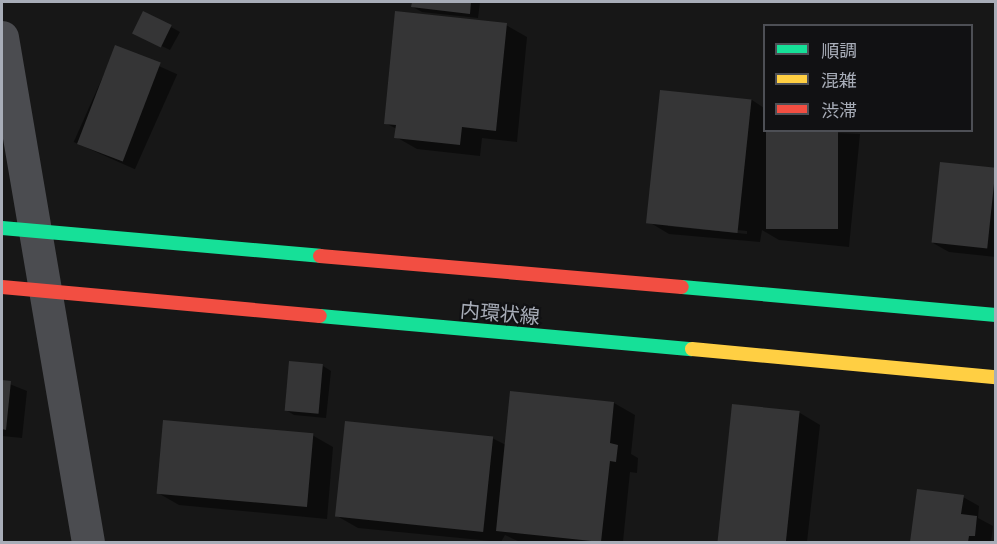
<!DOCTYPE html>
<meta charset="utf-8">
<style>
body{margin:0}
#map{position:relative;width:997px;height:544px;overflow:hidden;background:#171717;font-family:"Archivo Narrow","Noto Sans JP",sans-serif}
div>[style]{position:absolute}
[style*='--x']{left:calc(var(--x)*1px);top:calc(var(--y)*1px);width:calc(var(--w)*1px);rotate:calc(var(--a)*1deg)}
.shadow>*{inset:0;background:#0007;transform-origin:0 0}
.building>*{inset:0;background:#353536;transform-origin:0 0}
.street>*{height:33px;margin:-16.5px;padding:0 16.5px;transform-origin:16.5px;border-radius:16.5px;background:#4b4c50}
.fast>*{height:14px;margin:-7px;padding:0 7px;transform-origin:7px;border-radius:7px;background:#16e098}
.slow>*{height:14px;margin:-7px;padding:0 7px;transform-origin:7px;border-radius:7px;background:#ffcf43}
.jam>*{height:14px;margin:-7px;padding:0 7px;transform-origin:7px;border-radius:7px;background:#f24e42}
span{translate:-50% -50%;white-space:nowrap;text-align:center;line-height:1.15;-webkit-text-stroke:4.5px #111113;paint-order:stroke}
.street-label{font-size:20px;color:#a8adb8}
.frame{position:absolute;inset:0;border:3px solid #a8adb8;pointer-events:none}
.legend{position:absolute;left:763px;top:24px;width:210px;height:108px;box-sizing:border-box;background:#111113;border:2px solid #4d4f55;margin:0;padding:8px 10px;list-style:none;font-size:18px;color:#a8adb8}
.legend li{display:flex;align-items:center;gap:12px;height:30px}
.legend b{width:30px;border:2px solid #4d4f55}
</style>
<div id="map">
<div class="shadow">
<i style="clip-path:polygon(414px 2px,480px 2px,478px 18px,422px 12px,413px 7px)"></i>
<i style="clip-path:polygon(506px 25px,527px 37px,517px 142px,482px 138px,480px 156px,417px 149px,396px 137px,397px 129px,385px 123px)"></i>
<i style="clip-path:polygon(171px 27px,180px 32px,170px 50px,143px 37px)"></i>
<i style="left:116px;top:47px;width:67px;height:104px;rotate:24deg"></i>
<i style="clip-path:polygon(evenodd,661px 92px,752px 100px,764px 108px,764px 130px,860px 134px,849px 247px,779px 240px,762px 230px,760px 242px,669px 234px,649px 222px,661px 92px,668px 223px,747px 231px,747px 234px,668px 226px,668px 223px)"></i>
<i style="clip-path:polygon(996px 169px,996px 257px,949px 252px,933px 243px)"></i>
<i style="clip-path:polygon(323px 366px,331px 371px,326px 418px,294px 415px,286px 410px)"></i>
<i style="clip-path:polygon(2px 381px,27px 391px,22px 438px,2px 436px)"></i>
<i style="clip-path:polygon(512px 392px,614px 403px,635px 415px,631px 454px,638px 458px,637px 473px,630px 472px,623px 542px,520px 542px,505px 535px,501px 542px,358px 528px,337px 516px,492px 438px,506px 445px)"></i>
<i style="clip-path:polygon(734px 405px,800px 413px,820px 425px,807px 542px,718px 542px)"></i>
<i style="clip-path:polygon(312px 435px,333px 447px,327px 519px,179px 505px,158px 493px)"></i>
<i style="clip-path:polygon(918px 491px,963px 497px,979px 506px,978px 518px,993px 526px,991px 542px,911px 542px)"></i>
</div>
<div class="building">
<i style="clip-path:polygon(412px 2px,471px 2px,470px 14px,411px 7px)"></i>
<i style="left:143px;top:11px;width:32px;height:25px;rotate:26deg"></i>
<i style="clip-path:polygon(395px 11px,507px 23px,496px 131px,462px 127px,460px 145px,394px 138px,396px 125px,384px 124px)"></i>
<i style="left:115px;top:45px;width:49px;height:106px;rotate:21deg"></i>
<i style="left:660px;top:90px;width:92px;height:134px;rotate:6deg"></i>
<i style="left:766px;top:130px;width:72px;height:99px"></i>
<i style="left:940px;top:162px;width:56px;height:81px;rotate:6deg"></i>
<i style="left:289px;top:361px;width:34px;height:50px;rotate:5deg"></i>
<i style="clip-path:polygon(2px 380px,11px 381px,6px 430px,2px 429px)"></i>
<i style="clip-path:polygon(510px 391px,614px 402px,610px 443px,618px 445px,616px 462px,610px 461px,601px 542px,496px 531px)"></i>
<i style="left:732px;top:404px;width:68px;height:139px;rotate:6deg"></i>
<i style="left:163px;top:420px;width:151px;height:74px;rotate:5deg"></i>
<i style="left:345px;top:421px;width:149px;height:96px;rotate:6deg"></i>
<i style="clip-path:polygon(917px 489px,964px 495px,961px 514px,977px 516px,975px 536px,969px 536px,968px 542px,910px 542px)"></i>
</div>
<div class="street">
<i style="--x:2;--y:37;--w:512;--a:80.34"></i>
</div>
<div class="fast">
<i style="--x:2;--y:228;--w:319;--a:5"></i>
<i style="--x:682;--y:287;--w:315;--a:5.1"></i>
<i style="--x:320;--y:316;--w:373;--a:5.1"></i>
</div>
<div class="slow">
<i style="--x:692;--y:349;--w:305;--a:5.3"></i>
</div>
<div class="jam">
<i style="--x:320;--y:256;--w:363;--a:4.9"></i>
<i style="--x:2;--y:287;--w:319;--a:5.2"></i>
</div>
<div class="street-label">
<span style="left:500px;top:313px;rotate:5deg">内環状線</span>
</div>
<div class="frame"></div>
<ul class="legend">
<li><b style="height:8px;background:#16e098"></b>順調</li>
<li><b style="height:8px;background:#ffcf43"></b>混雑</li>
<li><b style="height:8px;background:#f24e42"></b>渋滞</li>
</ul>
</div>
